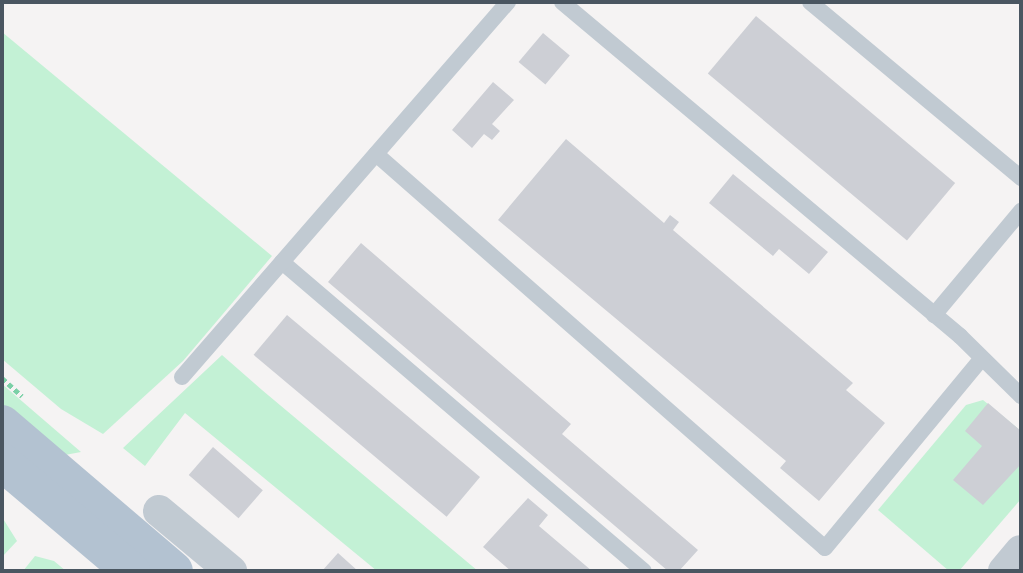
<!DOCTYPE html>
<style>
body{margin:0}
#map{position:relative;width:1023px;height:573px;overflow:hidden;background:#f5f3f3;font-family:Mulish,sans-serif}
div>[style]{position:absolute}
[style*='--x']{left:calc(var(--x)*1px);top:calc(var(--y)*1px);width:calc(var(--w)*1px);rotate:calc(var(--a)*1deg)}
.green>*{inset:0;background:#c3f1d5}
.building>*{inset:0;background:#cdcfd5;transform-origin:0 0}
.path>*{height:4.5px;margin-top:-2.25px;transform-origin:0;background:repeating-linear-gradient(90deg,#7ad0a6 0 5px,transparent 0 8.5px)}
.service>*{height:16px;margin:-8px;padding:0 8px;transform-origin:8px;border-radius:8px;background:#c1cad2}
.minor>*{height:32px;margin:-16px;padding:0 16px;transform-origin:16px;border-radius:16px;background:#c1cad2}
.primary>*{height:38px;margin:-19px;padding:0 19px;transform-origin:19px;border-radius:19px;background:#b3c2d1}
span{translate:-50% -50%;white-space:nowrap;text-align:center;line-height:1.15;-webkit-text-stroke:5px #fff;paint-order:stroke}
.frame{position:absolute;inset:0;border:4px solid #4a5661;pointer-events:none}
</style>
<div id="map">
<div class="green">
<i style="clip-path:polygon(2px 32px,272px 256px,183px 361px,103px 434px,61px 409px,2px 359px)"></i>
<i style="clip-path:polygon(222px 355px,262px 390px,478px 571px,377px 571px,185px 413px,145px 466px,123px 448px)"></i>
<i style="clip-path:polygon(2px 384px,81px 452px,65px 455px,2px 411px)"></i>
<i style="clip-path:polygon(983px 400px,1021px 431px,1021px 499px,959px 571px,949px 571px,878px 510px,966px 405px)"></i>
<i style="clip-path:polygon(2px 517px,17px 541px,2px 557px)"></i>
<i style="clip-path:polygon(35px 556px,54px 561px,66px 571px,23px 571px)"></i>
</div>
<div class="building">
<i style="left:756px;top:16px;width:260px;height:75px;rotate:40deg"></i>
<i style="left:543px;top:33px;width:35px;height:38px;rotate:40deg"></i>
<i style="clip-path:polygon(493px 82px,514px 100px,492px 124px,500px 131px,492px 140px,484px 134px,472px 148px,452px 130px)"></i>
<i style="clip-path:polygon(566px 139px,664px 223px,670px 215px,679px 222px,673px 230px,853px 383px,846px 390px,885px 423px,819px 501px,780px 468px,786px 461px,498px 220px)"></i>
<i style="clip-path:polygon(733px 174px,828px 252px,809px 274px,779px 249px,773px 256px,709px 203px)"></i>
<i style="clip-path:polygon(361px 243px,571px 424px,562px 434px,698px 550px,679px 571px,668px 571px,328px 282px)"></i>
<i style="left:287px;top:315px;width:252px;height:52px;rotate:40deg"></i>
<i style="clip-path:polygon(988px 403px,1021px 431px,1021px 464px,983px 505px,953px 480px,982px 446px,965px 431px)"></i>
<i style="left:213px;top:447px;width:66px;height:37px;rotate:41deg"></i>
<i style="clip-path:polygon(528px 498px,548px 515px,539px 526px,592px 571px,511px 571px,483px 547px)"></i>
<i style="clip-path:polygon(338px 553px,358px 571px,322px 571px)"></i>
</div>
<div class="path">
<i style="--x:2;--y:378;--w:27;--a:42"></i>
</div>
<div class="service">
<i style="--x:562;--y:2;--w:520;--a:40"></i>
<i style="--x:960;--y:336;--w:86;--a:44.5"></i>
<i style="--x:810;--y:2;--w:275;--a:39.8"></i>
<i style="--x:376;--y:154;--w:597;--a:41.27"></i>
<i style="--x:825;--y:548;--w:246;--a:-50.4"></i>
<i style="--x:282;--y:262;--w:476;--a:40.5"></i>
<i style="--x:934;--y:315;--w:136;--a:-50.1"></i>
<i style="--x:182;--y:377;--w:497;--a:-49"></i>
</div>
<div class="minor">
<i style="--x:159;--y:511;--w:94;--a:39.8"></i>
<i style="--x:1004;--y:571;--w:26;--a:-50"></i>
</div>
<div class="primary">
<i style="--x:2;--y:424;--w:226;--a:40.5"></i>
<i style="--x:2;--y:462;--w:169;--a:40.2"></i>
</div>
<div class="frame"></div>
</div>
